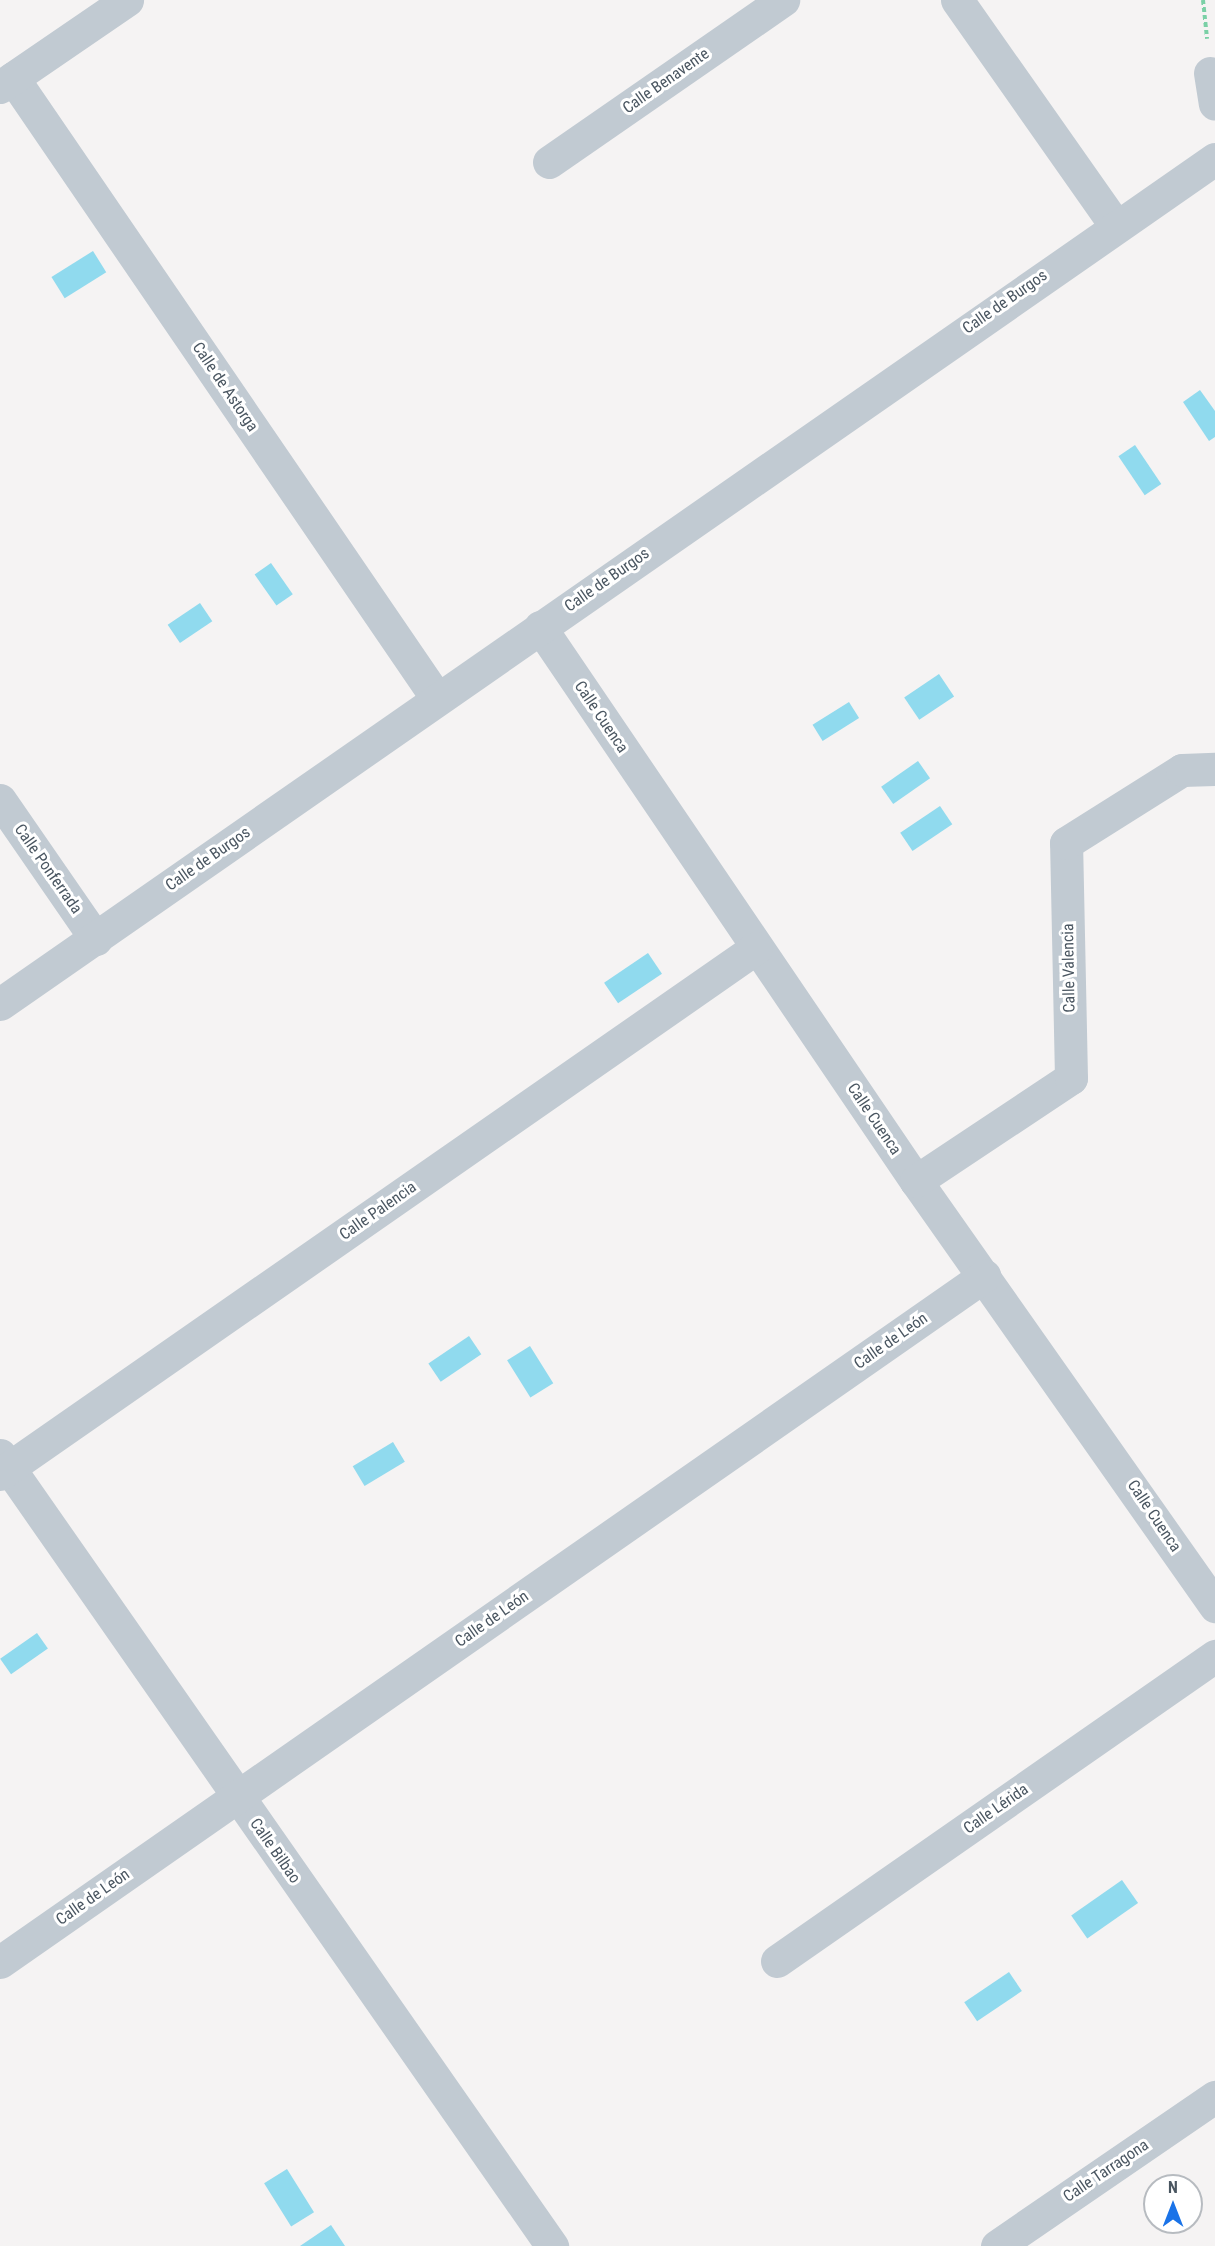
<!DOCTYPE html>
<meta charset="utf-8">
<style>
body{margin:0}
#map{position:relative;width:1215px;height:2246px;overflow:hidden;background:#f5f3f3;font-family:"Roboto Condensed",sans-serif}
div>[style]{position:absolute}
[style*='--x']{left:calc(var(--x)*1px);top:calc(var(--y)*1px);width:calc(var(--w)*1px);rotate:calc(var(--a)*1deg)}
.water>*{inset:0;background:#90daee;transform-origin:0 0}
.path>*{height:4px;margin-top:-2px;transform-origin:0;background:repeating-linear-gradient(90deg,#7ad0a6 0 4.5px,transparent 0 7.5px)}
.street>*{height:33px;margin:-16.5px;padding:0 16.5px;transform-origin:16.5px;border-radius:16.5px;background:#c1cad2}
span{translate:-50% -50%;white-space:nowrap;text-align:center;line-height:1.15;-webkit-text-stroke:6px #fff;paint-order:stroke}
.street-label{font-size:16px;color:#4a5661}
.north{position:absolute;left:1143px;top:2174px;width:60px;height:60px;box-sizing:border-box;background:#fff;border:2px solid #b7bbc0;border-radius:50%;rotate:0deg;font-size:16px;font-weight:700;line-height:24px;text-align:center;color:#4a5661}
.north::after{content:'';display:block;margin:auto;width:21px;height:27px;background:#1a73e8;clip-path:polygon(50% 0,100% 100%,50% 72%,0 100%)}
</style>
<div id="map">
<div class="water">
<i style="left:93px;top:251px;width:25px;height:49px;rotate:58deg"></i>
<i style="clip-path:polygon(1200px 390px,1215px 411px,1215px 437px,1209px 441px,1183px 402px)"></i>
<i style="left:1135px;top:445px;width:47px;height:20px;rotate:56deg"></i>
<i style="left:271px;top:563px;width:38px;height:20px;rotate:55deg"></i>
<i style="left:200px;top:603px;width:22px;height:39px;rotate:56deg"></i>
<i style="left:939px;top:674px;width:27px;height:42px;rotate:56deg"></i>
<i style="left:849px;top:702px;width:19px;height:43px;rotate:58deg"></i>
<i style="left:918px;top:761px;width:21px;height:45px;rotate:55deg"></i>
<i style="left:940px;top:806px;width:22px;height:48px;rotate:56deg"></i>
<i style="left:648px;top:953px;width:25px;height:53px;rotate:56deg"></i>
<i style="left:469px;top:1336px;width:22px;height:49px;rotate:56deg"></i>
<i style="left:530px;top:1346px;width:44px;height:27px;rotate:58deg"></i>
<i style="left:393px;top:1442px;width:23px;height:47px;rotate:59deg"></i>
<i style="left:37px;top:1633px;width:19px;height:45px;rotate:55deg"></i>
<i style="left:1122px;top:1880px;width:28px;height:62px;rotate:55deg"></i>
<i style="left:1009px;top:1972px;width:23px;height:54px;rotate:56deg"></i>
<i style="left:287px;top:2169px;width:51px;height:27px;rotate:58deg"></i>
<i style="clip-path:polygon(331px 2225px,345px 2246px,300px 2246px)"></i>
</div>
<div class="path">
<i style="--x:1203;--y:0;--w:39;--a:84"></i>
</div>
<div class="street">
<i style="--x:957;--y:0;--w:275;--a:54.9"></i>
<i style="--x:1210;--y:73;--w:31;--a:81"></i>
<i style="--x:13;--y:78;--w:750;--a:55.65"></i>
<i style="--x:0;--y:87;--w:154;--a:-34.4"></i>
<i style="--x:549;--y:162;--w:285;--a:-34.7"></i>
<i style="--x:540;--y:627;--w:670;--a:55.84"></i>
<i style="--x:916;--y:1181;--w:520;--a:54.87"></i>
<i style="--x:0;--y:800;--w:169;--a:55.4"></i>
<i style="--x:0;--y:1004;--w:1480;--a:-34.82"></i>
<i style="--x:916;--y:1181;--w:186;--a:-33.6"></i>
<i style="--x:1071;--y:1078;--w:235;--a:-91.2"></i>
<i style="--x:1066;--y:843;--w:137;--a:-32.2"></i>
<i style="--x:1182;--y:770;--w:33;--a:-2"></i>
<i style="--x:0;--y:1455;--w:965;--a:55.09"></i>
<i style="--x:0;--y:1474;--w:921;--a:-34.83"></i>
<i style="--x:777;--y:1961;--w:534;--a:-34.85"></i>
<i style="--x:0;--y:1962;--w:1200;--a:-34.88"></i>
<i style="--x:997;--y:2246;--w:264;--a:-34.4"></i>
</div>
<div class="street-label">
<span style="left:666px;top:81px;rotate:-35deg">Calle Benavente</span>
<span style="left:1005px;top:302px;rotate:-35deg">Calle de Burgos</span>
<span style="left:225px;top:387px;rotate:56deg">Calle de Astorga</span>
<span style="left:607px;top:580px;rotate:-35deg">Calle de Burgos</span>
<span style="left:601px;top:717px;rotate:56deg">Calle Cuenca</span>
<span style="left:208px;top:859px;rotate:-35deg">Calle de Burgos</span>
<span style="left:48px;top:869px;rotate:55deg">Calle Ponferrada</span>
<span style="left:1069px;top:968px;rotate:-91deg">Calle Valencia</span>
<span style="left:874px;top:1119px;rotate:56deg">Calle Cuenca</span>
<span style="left:378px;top:1211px;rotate:-35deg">Calle Palencia</span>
<span style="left:891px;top:1341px;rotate:-35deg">Calle de León</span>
<span style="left:1154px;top:1516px;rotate:56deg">Calle Cuenca</span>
<span style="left:492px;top:1619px;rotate:-35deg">Calle de León</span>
<span style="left:996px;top:1809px;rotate:-35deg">Calle Lérida</span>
<span style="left:275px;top:1851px;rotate:55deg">Calle Bilbao</span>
<span style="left:93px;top:1897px;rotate:-35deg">Calle de León</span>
<span style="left:1106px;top:2171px;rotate:-34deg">Calle Tarragona</span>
</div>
<div class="north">N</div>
</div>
